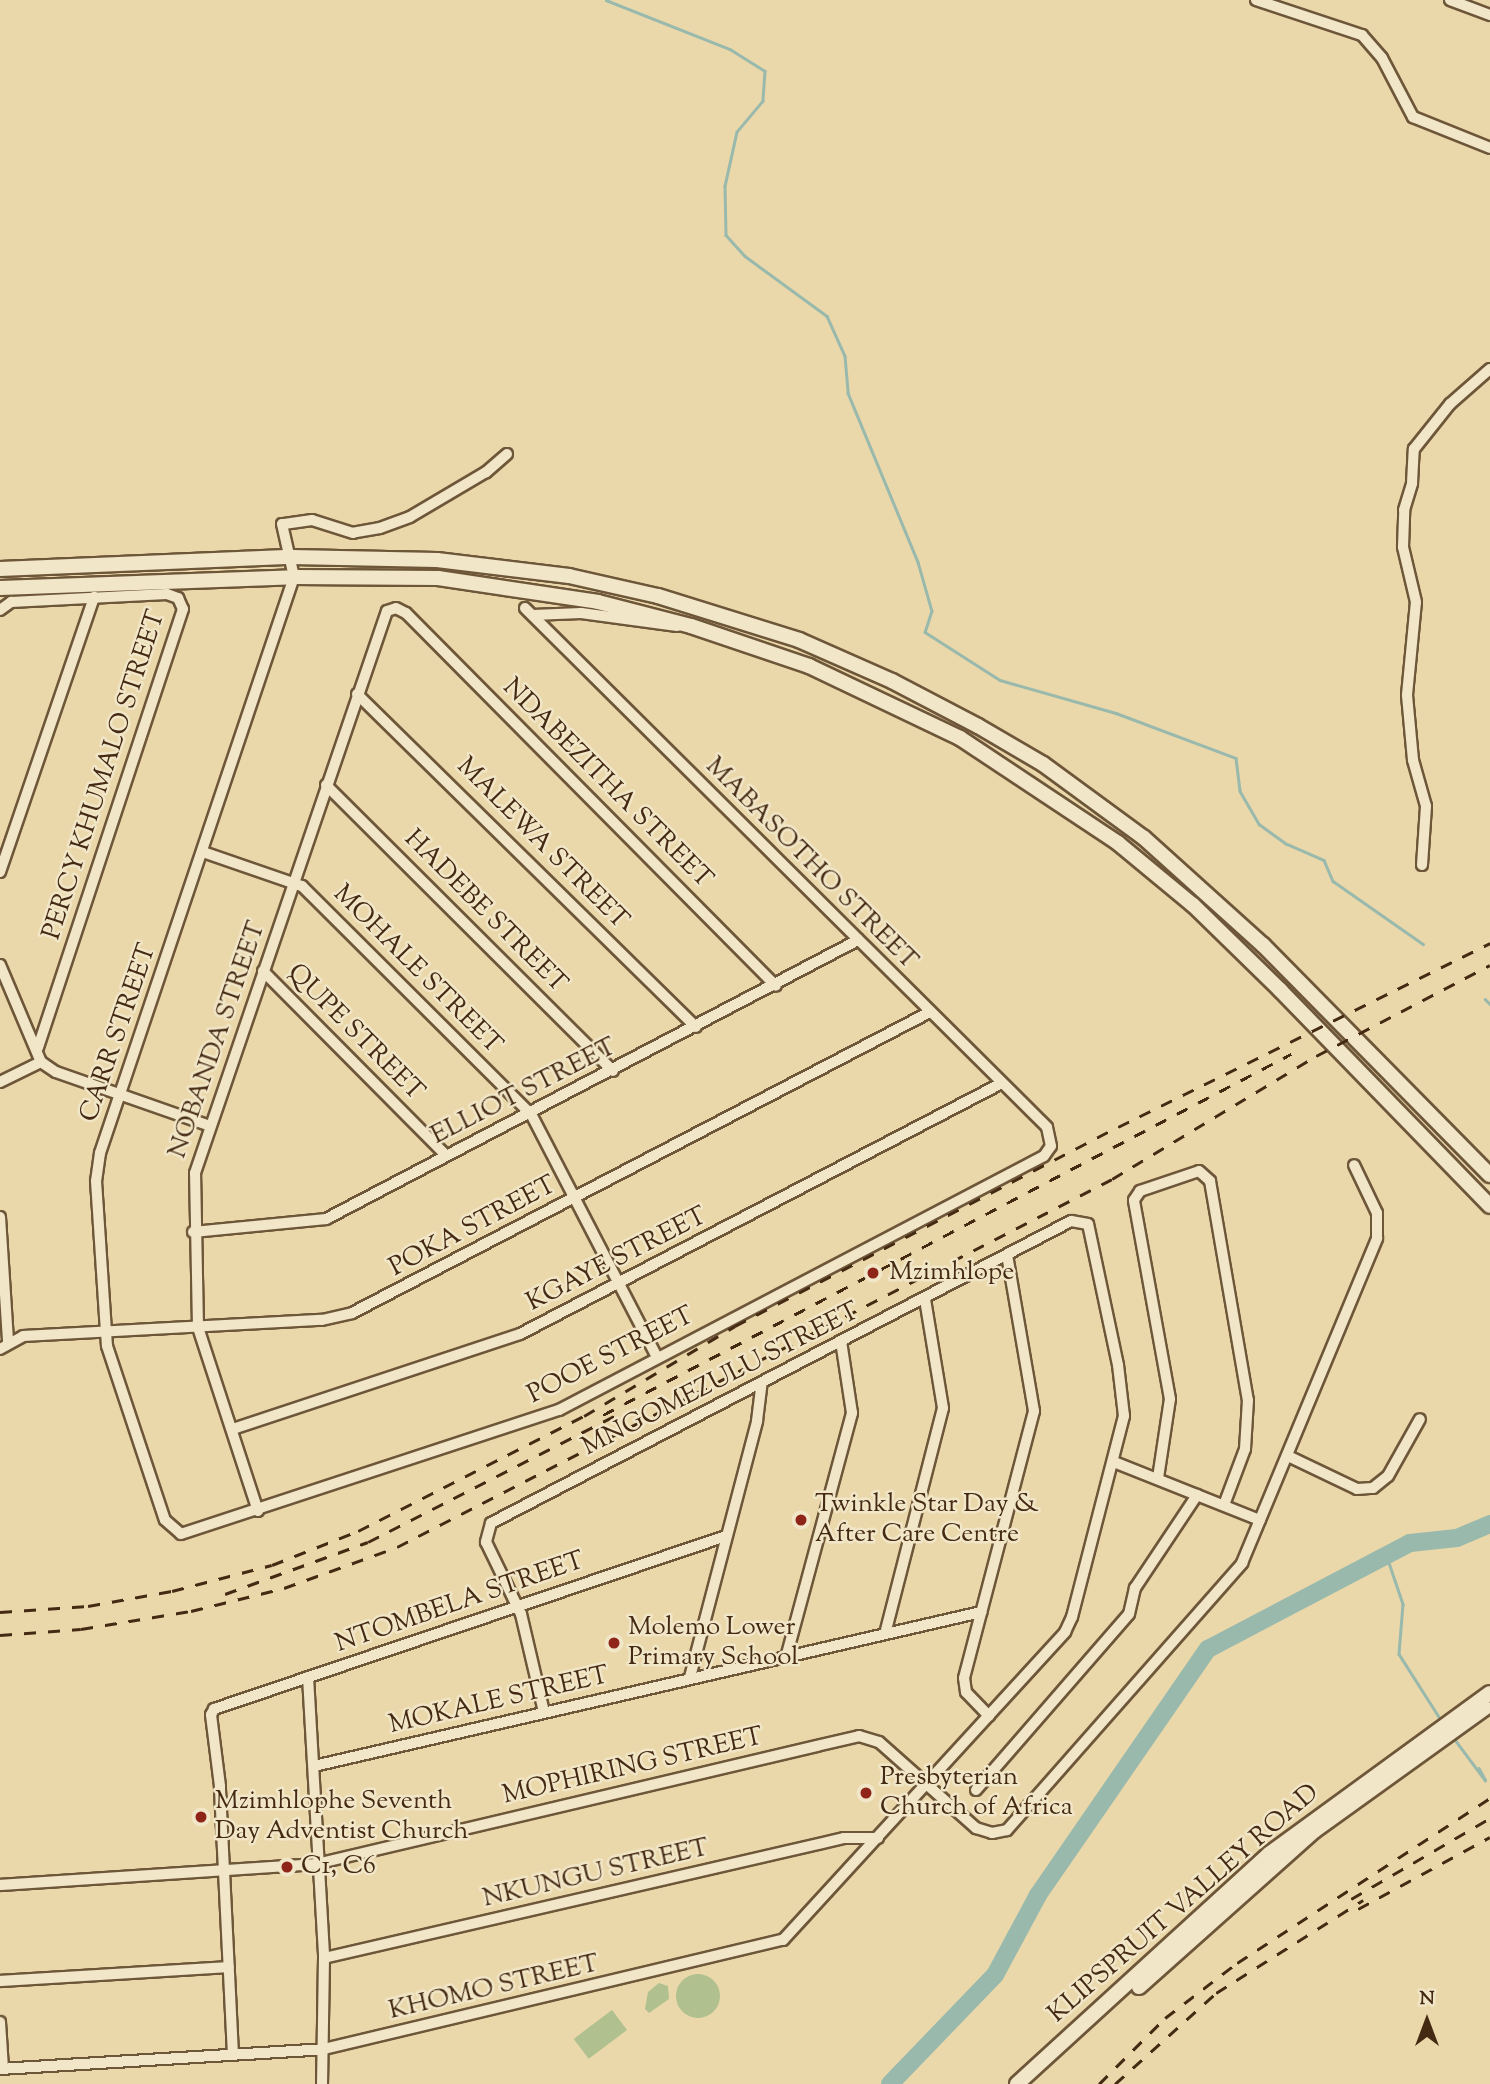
<!DOCTYPE html>
<style>
body{margin:0}
#map{position:relative;width:1490px;height:2084px;overflow:hidden;background:#ead8ab;font-family:"Sorts Mill Goudy",serif}
div>[style]{position:absolute}
[style*='--x']{left:calc(var(--x)*1px);top:calc(var(--y)*1px);width:calc(var(--w)*1px);rotate:calc(var(--a)*1deg)}
.green>*{inset:0;background:#b0c08e;transform-origin:0 0}
.round{border-radius:50%}
.stream>*{height:2.5px;margin:-1.25px;padding:0 1.25px;transform-origin:1.25px;border-radius:1.25px;background:#98b9ac}
.river>*{height:18px;margin:-9px;padding:0 9px;transform-origin:9px;border-radius:9px;background:#98b9ac}
.roads{filter:drop-shadow(2px 0 #6e5639) drop-shadow(-2px 0 #6e5639) drop-shadow(0 2px #6e5639) drop-shadow(0 -2px #6e5639)}
.street>*{height:10px;margin:-5px;padding:0 5px;transform-origin:5px;border-radius:5px;background:#f1e6c8}
.secondary>*{height:14px;margin:-7px;padding:0 7px;transform-origin:7px;border-radius:7px;background:#f1e6c8}
.rail>*{height:2.5px;margin-top:-1.25px;transform-origin:0;background:repeating-linear-gradient(90deg,#452a13 0 12px,transparent 0 24px)}
.dots>*{width:19px;height:19px;translate:-50% -50%;box-sizing:border-box;border:4px solid #f1e6c8;border-radius:50%}
span{translate:-50% -50%;white-space:nowrap;text-align:center;line-height:1.15;-webkit-text-stroke:5px #f1e6c8;paint-order:stroke}
.street-label{font-size:26px;color:#452a13}
.poi-label{font-size:26px;color:#452a13}
.left{translate:0 -50%;text-align:left}
.north{position:absolute;left:1392px;top:1986px;width:70px;height:70px;-webkit-text-stroke:5px #f1e6c8;paint-order:stroke;rotate:0deg;font-size:19px;font-weight:700;line-height:28px;text-align:center;color:#452a13}
.north::after{content:'';display:block;margin:auto;width:24px;height:32px;background:#452a13;clip-path:polygon(50% 0,100% 100%,50% 72%,0 100%)}
</style>
<div id="map">
<div class="green">
<i class="round" style="left:676px;top:1974px;width:44px;height:44px"></i>
<i style="clip-path:polygon(659px 1983px,668px 1986px,669px 1999px,649px 2013px,645px 2009px,648px 1992px)"></i>
<i style="left:612px;top:2010px;width:25px;height:48px;rotate:53deg"></i>
</div>
<div class="stream">
<i style="--x:606;--y:0;--w:133;--a:21.6"></i>
<i style="--x:730;--y:49;--w:41;--a:32.2"></i>
<i style="--x:765;--y:71;--w:30;--a:94"></i>
<i style="--x:763;--y:101;--w:40;--a:130"></i>
<i style="--x:737;--y:132;--w:55;--a:102.5"></i>
<i style="--x:725;--y:186;--w:49;--a:88.8"></i>
<i style="--x:726;--y:235;--w:28;--a:48"></i>
<i style="--x:745;--y:256;--w:102;--a:36.2"></i>
<i style="--x:827;--y:316;--w:44;--a:65.8"></i>
<i style="--x:845;--y:356;--w:37;--a:85"></i>
<i style="--x:848;--y:393;--w:183;--a:67.5"></i>
<i style="--x:918;--y:562;--w:51;--a:74.1"></i>
<i style="--x:932;--y:611;--w:22;--a:108"></i>
<i style="--x:925;--y:632;--w:89;--a:32.6"></i>
<i style="--x:1000;--y:680;--w:121;--a:15.9"></i>
<i style="--x:1116;--y:713;--w:128;--a:20.6"></i>
<i style="--x:1236;--y:758;--w:33;--a:83"></i>
<i style="--x:1240;--y:791;--w:38;--a:60"></i>
<i style="--x:1259;--y:824;--w:34;--a:36"></i>
<i style="--x:1287;--y:844;--w:40;--a:23.4"></i>
<i style="--x:1324;--y:860;--w:23;--a:67"></i>
<i style="--x:1333;--y:881;--w:110;--a:35"></i>
<i style="--x:1485;--y:999;--w:7;--a:45"></i>
<i style="--x:1386;--y:1554;--w:53;--a:71.2"></i>
<i style="--x:1403;--y:1604;--w:50;--a:94.6"></i>
<i style="--x:1399;--y:1654;--w:82;--a:57.5"></i>
<i style="--x:1453;--y:1737;--w:54;--a:53.3"></i>
<i style="--x:1485;--y:1780;--w:13;--a:-119"></i>
</div>
<div class="river">
<i style="--x:890;--y:2084;--w:151;--a:-46.1"></i>
<i style="--x:995;--y:1975;--w:91;--a:-61.7"></i>
<i style="--x:1038;--y:1895;--w:299;--a:-55.4"></i>
<i style="--x:1208;--y:1649;--w:228;--a:-27.7"></i>
<i style="--x:1410;--y:1543;--w:47;--a:-6.1"></i>
<i style="--x:1457;--y:1538;--w:36;--a:-23"></i>
</div>
<div class="roads">
<div class="street">
<i style="--x:1256;--y:0;--w:112;--a:18.3"></i>
<i style="--x:1362;--y:35;--w:30;--a:49"></i>
<i style="--x:1382;--y:58;--w:67;--a:62.3"></i>
<i style="--x:1413;--y:117;--w:83;--a:21.9"></i>
<i style="--x:1450;--y:0;--w:43;--a:20.6"></i>
<i style="--x:507;--y:454;--w:28;--a:139"></i>
<i style="--x:486;--y:472;--w:88;--a:149.4"></i>
<i style="--x:410;--y:517;--w:32;--a:160"></i>
<i style="--x:380;--y:528;--w:27;--a:170"></i>
<i style="--x:353;--y:533;--w:43;--a:-162.4"></i>
<i style="--x:312;--y:520;--w:30;--a:172"></i>
<i style="--x:282;--y:524;--w:54;--a:77.2"></i>
<i style="--x:294;--y:577;--w:608;--a:108.61"></i>
<i style="--x:100;--y:1153;--w:28;--a:98"></i>
<i style="--x:96;--y:1181;--w:165;--a:86.2"></i>
<i style="--x:107;--y:1346;--w:183;--a:71.6"></i>
<i style="--x:165;--y:1520;--w:21;--a:41"></i>
<i style="--x:181;--y:1534;--w:398;--a:-18.2"></i>
<i style="--x:559;--y:1410;--w:547;--a:-27.64"></i>
<i style="--x:1044;--y:1156;--w:12;--a:-55"></i>
<i style="--x:1051;--y:1146;--w:19;--a:-102"></i>
<i style="--x:1047;--y:1127;--w:736;--a:-135.17"></i>
<i style="--x:0;--y:610;--w:14;--a:-36"></i>
<i style="--x:11;--y:602;--w:156;--a:-2.9"></i>
<i style="--x:167;--y:594;--w:12;--a:20"></i>
<i style="--x:178;--y:598;--w:12;--a:66"></i>
<i style="--x:183;--y:609;--w:462;--a:108.3"></i>
<i style="--x:533;--y:615;--w:48;--a:-2.4"></i>
<i style="--x:581;--y:613;--w:97;--a:7.7"></i>
<i style="--x:357;--y:694;--w:475;--a:44.5"></i>
<i style="--x:326;--y:785;--w:405;--a:44.9"></i>
<i style="--x:203;--y:852;--w:105;--a:19"></i>
<i style="--x:302;--y:886;--w:323;--a:44.9"></i>
<i style="--x:531;--y:1114;--w:274;--a:62.6"></i>
<i style="--x:1422;--y:865;--w:59;--a:-86.1"></i>
<i style="--x:1426;--y:806;--w:48;--a:-105.8"></i>
<i style="--x:1413;--y:760;--w:65;--a:-95.3"></i>
<i style="--x:1407;--y:695;--w:93;--a:-84.5"></i>
<i style="--x:1416;--y:602;--w:57;--a:-103.3"></i>
<i style="--x:1403;--y:547;--w:37;--a:-88"></i>
<i style="--x:1404;--y:510;--w:28;--a:-73"></i>
<i style="--x:1412;--y:483;--w:34;--a:-87"></i>
<i style="--x:1414;--y:449;--w:58;--a:-51.3"></i>
<i style="--x:1450;--y:404;--w:53;--a:-41.2"></i>
<i style="--x:0;--y:872;--w:291;--a:-71.1"></i>
<i style="--x:0;--y:965;--w:105;--a:67.1"></i>
<i style="--x:263;--y:971;--w:260;--a:45.2"></i>
<i style="--x:41;--y:1062;--w:18;--a:34"></i>
<i style="--x:56;--y:1072;--w:163;--a:19.3"></i>
<i style="--x:0;--y:1082;--w:46;--a:-26"></i>
<i style="--x:0;--y:1217;--w:125;--a:86.3"></i>
<i style="--x:193;--y:1232;--w:134;--a:-5.6"></i>
<i style="--x:326;--y:1219;--w:601;--a:-27.67"></i>
<i style="--x:0;--y:1349;--w:26;--a:-29"></i>
<i style="--x:23;--y:1336;--w:299;--a:-3.1"></i>
<i style="--x:322;--y:1320;--w:31;--a:-13"></i>
<i style="--x:352;--y:1313;--w:652;--a:-27.51"></i>
<i style="--x:233;--y:1429;--w:302;--a:-18.3"></i>
<i style="--x:520;--y:1334;--w:543;--a:-27.51"></i>
<i style="--x:1288;--y:1456;--w:76;--a:25.6"></i>
<i style="--x:1357;--y:1489;--w:16;--a:-4"></i>
<i style="--x:1373;--y:1488;--w:19;--a:-39"></i>
<i style="--x:1388;--y:1476;--w:65;--a:-60.7"></i>
<i style="--x:1114;--y:1462;--w:157;--a:21.7"></i>
<i style="--x:1158;--y:1478;--w:80;--a:-81.4"></i>
<i style="--x:1170;--y:1399;--w:202;--a:-100.3"></i>
<i style="--x:1134;--y:1200;--w:11;--a:-56"></i>
<i style="--x:1140;--y:1191;--w:62;--a:-18.7"></i>
<i style="--x:1199;--y:1171;--w:15;--a:42"></i>
<i style="--x:1210;--y:1181;--w:222;--a:80.2"></i>
<i style="--x:1248;--y:1400;--w:49;--a:93.5"></i>
<i style="--x:1245;--y:1449;--w:60;--a:110.6"></i>
<i style="--x:258;--y:1511;--w:194;--a:-108.1"></i>
<i style="--x:198;--y:1327;--w:154;--a:-91.1"></i>
<i style="--x:195;--y:1173;--w:594;--a:-71.14"></i>
<i style="--x:387;--y:611;--w:9;--a:-18"></i>
<i style="--x:396;--y:608;--w:11;--a:27"></i>
<i style="--x:406;--y:613;--w:525;--a:45.23"></i>
<i style="--x:886;--y:1630;--w:229;--a:-75.6"></i>
<i style="--x:943;--y:1408;--w:110;--a:-99.4"></i>
<i style="--x:787;--y:1654;--w:250;--a:-74.9"></i>
<i style="--x:852;--y:1413;--w:73;--a:-98.7"></i>
<i style="--x:308;--y:1677;--w:281;--a:86.7"></i>
<i style="--x:324;--y:1958;--w:126;--a:90.9"></i>
<i style="--x:690;--y:1677;--w:265;--a:-75.3"></i>
<i style="--x:757;--y:1421;--w:39;--a:-83"></i>
<i style="--x:989;--y:1716;--w:33;--a:-134"></i>
<i style="--x:966;--y:1692;--w:14;--a:-98"></i>
<i style="--x:964;--y:1678;--w:276;--a:-75.3"></i>
<i style="--x:1034;--y:1411;--w:158;--a:-99.8"></i>
<i style="--x:314;--y:1766;--w:685;--a:-13"></i>
<i style="--x:976;--y:1790;--w:233;--a:-49"></i>
<i style="--x:1129;--y:1614;--w:27;--a:-77"></i>
<i style="--x:1135;--y:1588;--w:112;--a:-56.3"></i>
<i style="--x:0;--y:1885;--w:317;--a:-3.8"></i>
<i style="--x:316;--y:1864;--w:558;--a:-13.26"></i>
<i style="--x:859;--y:1736;--w:21;--a:17"></i>
<i style="--x:879;--y:1742;--w:130;--a:41.6"></i>
<i style="--x:976;--y:1828;--w:17;--a:17"></i>
<i style="--x:992;--y:1833;--w:15;--a:-11"></i>
<i style="--x:1007;--y:1830;--w:356;--a:-48.6"></i>
<i style="--x:1242;--y:1563;--w:352;--a:-67.4"></i>
<i style="--x:1377;--y:1238;--w:25;--a:-90"></i>
<i style="--x:1377;--y:1213;--w:53;--a:-115.6"></i>
<i style="--x:324;--y:1958;--w:534;--a:-12.99"></i>
<i style="--x:844;--y:1838;--w:34;--a:0"></i>
<i style="--x:0;--y:1981;--w:229;--a:-3.5"></i>
<i style="--x:0;--y:2022;--w:47;--a:86.3"></i>
<i style="--x:233;--y:2055;--w:269;--a:-92.8"></i>
<i style="--x:220;--y:1786;--w:72;--a:-97.2"></i>
<i style="--x:211;--y:1715;--w:7;--a:-63"></i>
<i style="--x:214;--y:1709;--w:540;--a:-18.67"></i>
<i style="--x:0;--y:2069;--w:325;--a:-3.5"></i>
<i style="--x:324;--y:2049;--w:472;--a:-13.4"></i>
<i style="--x:783;--y:1940;--w:418;--a:-47.5"></i>
<i style="--x:1065;--y:1632;--w:17;--a:-65"></i>
<i style="--x:1072;--y:1617;--w:208;--a:-75.5"></i>
<i style="--x:1124;--y:1416;--w:51;--a:-96.7"></i>
<i style="--x:1118;--y:1365;--w:144;--a:-102"></i>
<i style="--x:1088;--y:1224;--w:17;--a:-170"></i>
<i style="--x:1071;--y:1221;--w:654;--a:152.49"></i>
<i style="--x:491;--y:1523;--w:20;--a:105"></i>
<i style="--x:486;--y:1542;--w:80;--a:64.1"></i>
<i style="--x:521;--y:1614;--w:101;--a:76.8"></i>
</div>
<div class="secondary">
<i style="--x:0;--y:569;--w:292;--a:-2.4"></i>
<i style="--x:292;--y:557;--w:145;--a:1.2"></i>
<i style="--x:437;--y:560;--w:133;--a:6.9"></i>
<i style="--x:569;--y:576;--w:91;--a:12.7"></i>
<i style="--x:658;--y:596;--w:148;--a:17.3"></i>
<i style="--x:799;--y:640;--w:102;--a:23.8"></i>
<i style="--x:892;--y:681;--w:97;--a:27.6"></i>
<i style="--x:978;--y:726;--w:75;--a:30.3"></i>
<i style="--x:1043;--y:764;--w:125;--a:36.2"></i>
<i style="--x:1144;--y:838;--w:160;--a:42"></i>
<i style="--x:1263;--y:945;--w:323;--a:45.4"></i>
<i style="--x:0;--y:588;--w:294;--a:-2.1"></i>
<i style="--x:294;--y:577;--w:144;--a:0.4"></i>
<i style="--x:438;--y:578;--w:162;--a:8.5"></i>
<i style="--x:598;--y:602;--w:96;--a:14.5"></i>
<i style="--x:691;--y:626;--w:125;--a:18.7"></i>
<i style="--x:809;--y:666;--w:167;--a:25.5"></i>
<i style="--x:960;--y:738;--w:190;--a:33.6"></i>
<i style="--x:1118;--y:843;--w:97;--a:39.6"></i>
<i style="--x:1193;--y:905;--w:122;--a:44.3"></i>
<i style="--x:1280;--y:990;--w:301;--a:45.8"></i>
<i style="--x:1139;--y:1987;--w:234;--a:-41.7"></i>
<i style="--x:1314;--y:1831;--w:211;--a:-35.7"></i>
<i style="--x:1017;--y:2084;--w:341;--a:-42.4"></i>
<i style="--x:1269;--y:1854;--w:273;--a:-36.1"></i>
</div>
</div>
<div class="rail">
<i style="--x:603;--y:1415;--w:777;--a:-27.69"></i>
<i style="--x:225;--y:1594;--w:152;--a:-20"></i>
<i style="--x:368;--y:1542;--w:279;--a:-27.1"></i>
<i style="--x:0;--y:1612;--w:88;--a:-3.9"></i>
<i style="--x:88;--y:1606;--w:85;--a:-10.1"></i>
<i style="--x:172;--y:1591;--w:103;--a:-14.6"></i>
<i style="--x:272;--y:1565;--w:92;--a:-21.6"></i>
<i style="--x:358;--y:1531;--w:254;--a:-27"></i>
<i style="--x:584;--y:1416;--w:176;--a:-30.8"></i>
<i style="--x:735;--y:1326;--w:432;--a:-27.5"></i>
<i style="--x:1118;--y:1127;--w:415;--a:-26.3"></i>
<i style="--x:0;--y:1635;--w:81;--a:-4.2"></i>
<i style="--x:81;--y:1629;--w:111;--a:-9.3"></i>
<i style="--x:191;--y:1611;--w:96;--a:-13.9"></i>
<i style="--x:284;--y:1588;--w:120;--a:-19.9"></i>
<i style="--x:397;--y:1547;--w:804;--a:-27.23"></i>
<i style="--x:1112;--y:1179;--w:238;--a:-31.1"></i>
<i style="--x:1316;--y:1056;--w:196;--a:-27.6"></i>
<i style="--x:1351;--y:1899;--w:161;--a:-30.2"></i>
<i style="--x:1358;--y:1909;--w:150;--a:-28.6"></i>
<i style="--x:1099;--y:2084;--w:93;--a:-45"></i>
<i style="--x:1165;--y:2018;--w:91;--a:-37.4"></i>
<i style="--x:1237;--y:1963;--w:302;--a:-33.1"></i>
<i style="--x:1115;--y:2084;--w:136;--a:-42"></i>
<i style="--x:1216;--y:1993;--w:174;--a:-32.3"></i>
</div>
<div class="dots">
<i style="left:873px;top:1273px;background:#8f2418"></i>
<i style="left:801px;top:1520px;background:#8f2418"></i>
<i style="left:614px;top:1643px;background:#8f2418"></i>
<i style="left:866px;top:1793px;background:#8f2418"></i>
<i style="left:201px;top:1817px;background:#8f2418"></i>
<i style="left:287px;top:1867px;background:#8f2418"></i>
</div>
<div class="street-label">
<span style="left:105px;top:775px;rotate:-72deg">PERCY KHUMALO STREET</span>
<span style="left:607px;top:784px;rotate:45deg">NDABEZITHA STREET</span>
<span style="left:542px;top:844px;rotate:45deg">MALEWA STREET</span>
<span style="left:811px;top:864px;rotate:45deg">MABASOTHO STREET</span>
<span style="left:485px;top:912px;rotate:45deg">HADEBE STREET</span>
<span style="left:417px;top:970px;rotate:45deg">MOHALE STREET</span>
<span style="left:119px;top:1033px;rotate:-71deg">CARR STREET</span>
<span style="left:355px;top:1033px;rotate:45deg">QUPE STREET</span>
<span style="left:218px;top:1040px;rotate:-71deg">NOBANDA STREET</span>
<span style="left:524px;top:1092px;rotate:-27deg">ELLIOT STREET</span>
<span style="left:473px;top:1227px;rotate:-28deg">POKA STREET</span>
<span style="left:617px;top:1260px;rotate:-27deg">KGAYE STREET</span>
<span style="left:611px;top:1356px;rotate:-27deg">POOE STREET</span>
<span style="left:721px;top:1380px;rotate:-27deg">MNGOMEZULU STREET</span>
<span style="left:460px;top:1603px;rotate:-19deg">NTOMBELA STREET</span>
<span style="left:499px;top:1701px;rotate:-13deg">MOKALE STREET</span>
<span style="left:633px;top:1767px;rotate:-13deg">MOPHIRING STREET</span>
<span style="left:596px;top:1874px;rotate:-13deg">NKUNGU STREET</span>
<span style="left:1184px;top:1904px;rotate:-41deg">KLIPSPRUIT VALLEY ROAD</span>
<span style="left:494px;top:1988px;rotate:-13deg">KHOMO STREET</span>
</div>
<div class="poi-label">
<span class="left" style="left:889px;top:1273px">Mzimhlope</span>
<span class="left" style="left:815px;top:1520px">Twinkle Star Day &amp;<br>After Care Centre</span>
<span class="left" style="left:628px;top:1643px">Molemo Lower<br>Primary School</span>
<span class="left" style="left:880px;top:1793px">Presbyterian<br>Church of Africa</span>
<span class="left" style="left:215px;top:1817px">Mzimhlophe Seventh<br>Day Adventist Church</span>
<span class="left" style="left:301px;top:1867px">C1, C6</span>
</div>
<div class="north">N</div>
</div>
